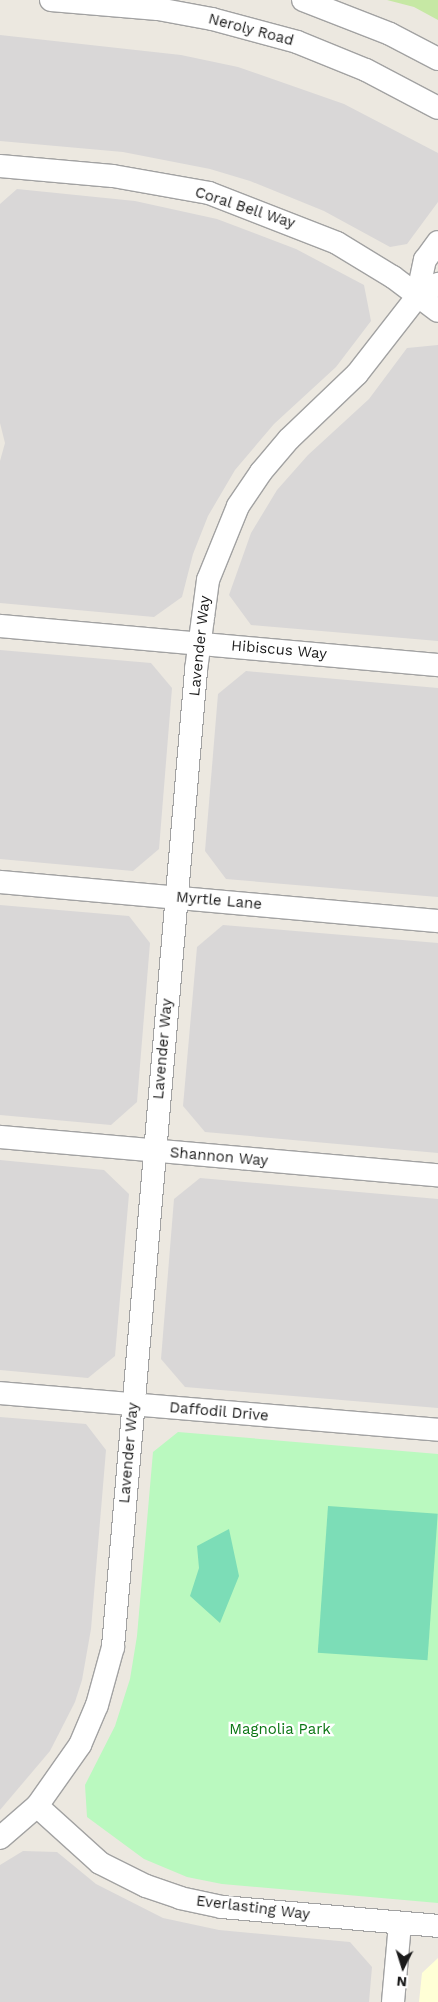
<!DOCTYPE html>
<style>
body{margin:0}
#map{position:relative;width:438px;height:2002px;overflow:hidden;background:#ece8e0;font-family:"Work Sans",sans-serif}
div>[style]{position:absolute}
[style*='--x']{left:calc(var(--x)*1px);top:calc(var(--y)*1px);width:calc(var(--w)*1px);rotate:calc(var(--a)*1deg)}
.residential>*{inset:0;background:#d9d7d7}
.education>*{inset:0;background:#ffffd6}
.grass>*{inset:0;background:#c6e8a4}
.park>*{inset:0;background:#baf9bf}
.pitch>*{inset:0;background:#7cddb7;transform-origin:0 0}
.roads{filter:drop-shadow(1px 0 #a2a2a2) drop-shadow(-1px 0 #a2a2a2) drop-shadow(0 1px #a2a2a2) drop-shadow(0 -1px #a2a2a2)}
.minor>*{height:22px;margin:-11px;padding:0 11px;transform-origin:11px;border-radius:11px;background:#fff}
span{translate:-50% -50%;white-space:nowrap;text-align:center;line-height:1.15;-webkit-text-stroke:4.5px #fff;paint-order:stroke}
.street-label{font-size:15px;color:#1b1b1b}
.park-label{font-size:15px;color:#0b7614}
.north{position:absolute;left:378px;top:1942px;width:50px;height:50px;-webkit-text-stroke:4px #fff;paint-order:stroke;rotate:185deg;font-size:14px;font-weight:700;line-height:20px;text-align:center;color:#1b1b1b}
.north::after{content:'';display:block;margin:auto;width:18px;height:22px;background:#1b1b1b;clip-path:polygon(50% 0,100% 100%,50% 72%,0 100%)}
</style>
<div id="map">
<div class="residential">
<i style="clip-path:polygon(0 35px,181px 55px,238px 67px,344px 104px,438px 153px,438px 202px,407px 244px,390px 247px,324px 211px,250px 181px,210px 169px,123px 152px,0 141px)"></i>
<i style="clip-path:polygon(17px 189px,135px 201px,217px 219px,296px 249px,364px 285px,371px 321px,336px 367px,274px 424px,235px 470px,208px 516px,193px 554px,182px 597px,154px 617px,0 603px,0 461px,5px 443px,0 423px,0 204px)"></i>
<i style="clip-path:polygon(438px 345px,438px 641px,251px 625px,229px 595px,251px 533px,277px 490px,308px 455px,369px 399px,407px 348px)"></i>
<i style="clip-path:polygon(0 650px,151px 663px,172px 688px,159px 849px,133px 871px,0 859px)"></i>
<i style="clip-path:polygon(246px 671px,438px 688px,438px 897px,226px 879px,205px 851px,218px 694px)"></i>
<i style="clip-path:polygon(0 905px,129px 916px,150px 943px,137px 1102px,111px 1125px,0 1115px)"></i>
<i style="clip-path:polygon(223px 925px,438px 943px,438px 1153px,205px 1132px,183px 1106px,197px 947px)"></i>
<i style="clip-path:polygon(0 1160px,104px 1170px,129px 1194px,115px 1356px,88px 1378px,0 1370px)"></i>
<i style="clip-path:polygon(200px 1178px,438px 1199px,438px 1408px,185px 1387px,161px 1359px,174px 1199px)"></i>
<i style="clip-path:polygon(0 1417px,86px 1424px,106px 1450px,91px 1629px,82px 1680px,75px 1702px,50px 1751px,0 1810px)"></i>
<i style="clip-path:polygon(23px 1851px,57px 1852px,96px 1884px,163px 1918px,219px 1930px,350px 1942px,372px 1967px,369px 2002px,0 2002px,0 1865px)"></i>
</div>
<div class="education">
<i style="clip-path:polygon(438px 1958px,438px 2002px,419px 2002px,422px 1973px)"></i>
</div>
<div class="grass">
<i style="clip-path:polygon(387px 0,438px 0,438px 20px,414px 7px)"></i>
</div>
<div class="park">
<i style="clip-path:polygon(178px 1432px,438px 1454px,438px 1903px,222px 1884px,187px 1877px,144px 1859px,87px 1817px,85px 1785px,115px 1726px,130px 1679px,137px 1636px,153px 1452px)"></i>
</div>
<div class="pitch">
<i style="left:328px;top:1506px;width:110px;height:147px;rotate:4deg"></i>
<i style="clip-path:polygon(229px 1529px,239px 1576px,220px 1623px,190px 1596px,199px 1568px,197px 1546px)"></i>
</div>
<div class="roads">
<div class="minor">
<i style="--x:51;--y:0;--w:107;--a:4.8"></i>
<i style="--x:158;--y:9;--w:55;--a:10.5"></i>
<i style="--x:212;--y:19;--w:88;--a:15.1"></i>
<i style="--x:297;--y:42;--w:74;--a:22.1"></i>
<i style="--x:366;--y:70;--w:81;--a:27.8"></i>
<i style="--x:303;--y:0;--w:93;--a:21.3"></i>
<i style="--x:390;--y:34;--w:54;--a:27.5"></i>
<i style="--x:0;--y:166;--w:113;--a:5.1"></i>
<i style="--x:113;--y:176;--w:97;--a:10"></i>
<i style="--x:209;--y:193;--w:137;--a:21.3"></i>
<i style="--x:337;--y:243;--w:66;--a:31.3"></i>
<i style="--x:393;--y:277;--w:56;--a:37.1"></i>
<i style="--x:417;--y:297;--w:38;--a:-78"></i>
<i style="--x:425;--y:260;--w:22;--a:-54"></i>
<i style="--x:0;--y:626;--w:440;--a:5.1"></i>
<i style="--x:0;--y:882;--w:440;--a:5.1"></i>
<i style="--x:0;--y:1137;--w:440;--a:5"></i>
<i style="--x:0;--y:1393;--w:440;--a:4.8"></i>
<i style="--x:37;--y:1806;--w:85;--a:42.1"></i>
<i style="--x:100;--y:1863;--w:51;--a:26.6"></i>
<i style="--x:146;--y:1886;--w:36;--a:19"></i>
<i style="--x:180;--y:1898;--w:43;--a:12.1"></i>
<i style="--x:222;--y:1907;--w:217;--a:5"></i>
<i style="--x:0;--y:1838;--w:49;--a:-40.9"></i>
<i style="--x:37;--y:1806;--w:75;--a:-54.8"></i>
<i style="--x:80;--y:1745;--w:43;--a:-67"></i>
<i style="--x:97;--y:1705;--w:60;--a:-74.6"></i>
<i style="--x:113;--y:1647;--w:981;--a:-85.14"></i>
<i style="--x:196;--y:670;--w:91;--a:-82.4"></i>
<i style="--x:208;--y:580;--w:80;--a:-67.9"></i>
<i style="--x:238;--y:506;--w:41;--a:-55.9"></i>
<i style="--x:261;--y:472;--w:43;--a:-49.7"></i>
<i style="--x:289;--y:439;--w:94;--a:-43.7"></i>
<i style="--x:357;--y:374;--w:98;--a:-52.1"></i>
<i style="--x:417;--y:297;--w:25;--a:-32"></i>
<i style="--x:393;--y:2002;--w:79;--a:-84.9"></i>
</div>
</div>
<div class="street-label">
<span style="left:251px;top:30px;rotate:15deg">Neroly Road</span>
<span style="left:245px;top:208px;rotate:18deg">Coral Bell Way</span>
<span style="left:200px;top:646px;rotate:-84deg">Lavender Way</span>
<span style="left:279px;top:650px;rotate:5deg">Hibiscus Way</span>
<span style="left:219px;top:901px;rotate:5deg">Myrtle Lane</span>
<span style="left:163px;top:1049px;rotate:-85deg">Lavender Way</span>
<span style="left:219px;top:1157px;rotate:5deg">Shannon Way</span>
<span style="left:219px;top:1412px;rotate:5deg">Daffodil Drive</span>
<span style="left:129px;top:1453px;rotate:-85deg">Lavender Way</span>
<span style="left:253px;top:1908px;rotate:7deg">Everlasting Way</span>
</div>
<div class="park-label">
<span style="left:280px;top:1730px">Magnolia Park</span>
</div>
<div class="north">N</div>
</div>
